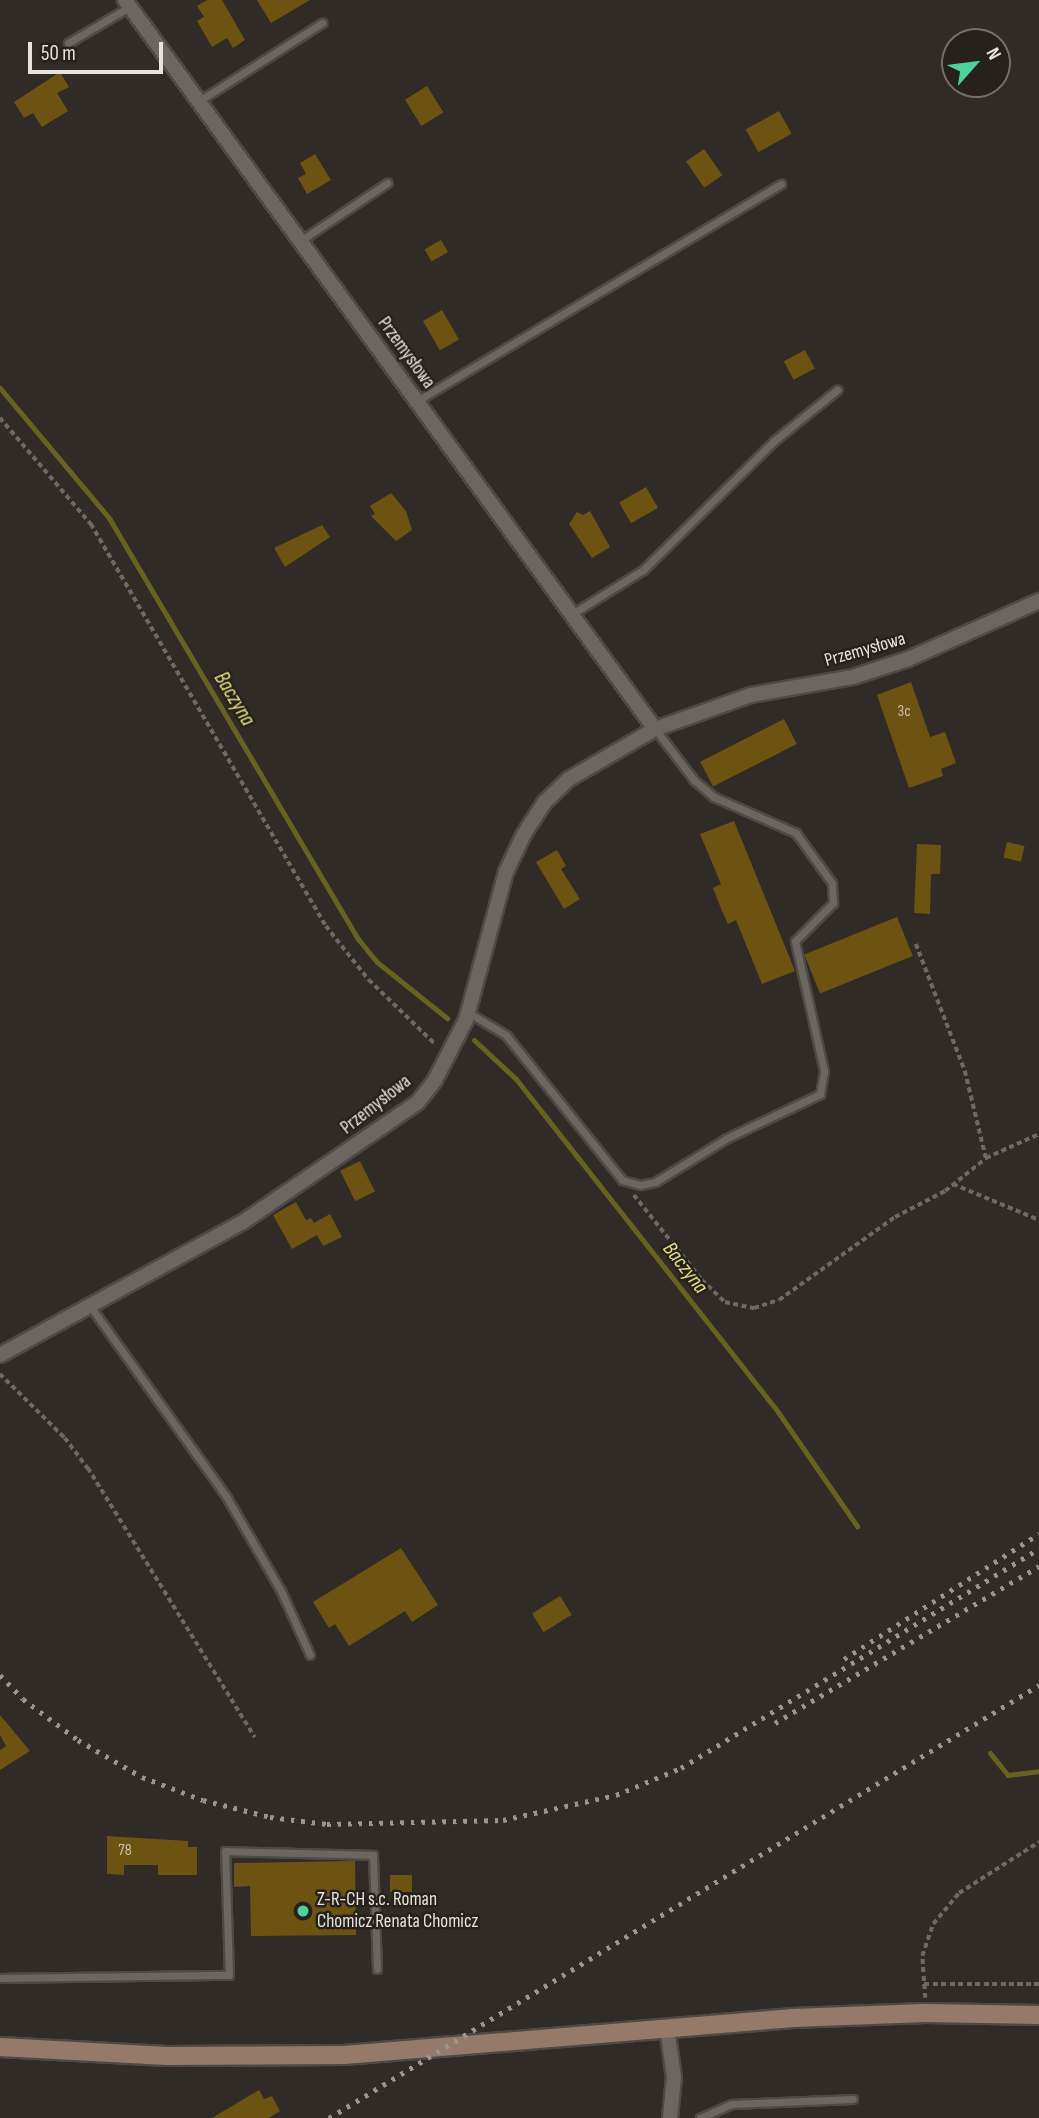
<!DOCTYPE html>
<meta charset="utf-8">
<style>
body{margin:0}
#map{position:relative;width:1039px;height:2118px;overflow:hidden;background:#302b26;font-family:"Sofia Sans Condensed",sans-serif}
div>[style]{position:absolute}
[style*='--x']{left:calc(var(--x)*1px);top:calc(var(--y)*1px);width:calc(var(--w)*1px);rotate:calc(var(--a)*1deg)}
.stream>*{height:5px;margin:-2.5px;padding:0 2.5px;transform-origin:2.5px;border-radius:2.5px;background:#676221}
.building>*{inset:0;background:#6c5311;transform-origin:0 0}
.path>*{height:3.5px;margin-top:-1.75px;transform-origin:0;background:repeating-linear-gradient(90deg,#6d6964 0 5px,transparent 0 8.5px)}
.roads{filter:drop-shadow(2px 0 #4e4945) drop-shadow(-2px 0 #4e4945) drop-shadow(0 2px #4e4945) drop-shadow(0 -2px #4e4945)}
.service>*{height:7px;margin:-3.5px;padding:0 3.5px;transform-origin:3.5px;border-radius:3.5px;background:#6c6660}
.minor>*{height:14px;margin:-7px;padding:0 7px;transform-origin:7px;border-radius:7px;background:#6c6660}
.secondary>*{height:18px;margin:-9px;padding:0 9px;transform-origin:9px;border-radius:9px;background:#957a6a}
.rail>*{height:5px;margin-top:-2.5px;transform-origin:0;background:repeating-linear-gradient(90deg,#999590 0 3.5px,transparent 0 10.5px)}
.dots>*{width:19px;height:19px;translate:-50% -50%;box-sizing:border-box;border:4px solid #26211c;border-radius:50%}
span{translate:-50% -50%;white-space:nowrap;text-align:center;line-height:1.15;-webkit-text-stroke:5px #26211c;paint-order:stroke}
.number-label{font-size:16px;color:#c8c0ac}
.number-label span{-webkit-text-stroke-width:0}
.street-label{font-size:19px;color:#e7e4e0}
.poi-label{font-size:19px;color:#e7e4e0}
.left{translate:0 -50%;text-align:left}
.water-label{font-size:21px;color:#e7e184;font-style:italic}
.north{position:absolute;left:941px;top:28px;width:70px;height:70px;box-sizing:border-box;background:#26211c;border:2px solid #736f6a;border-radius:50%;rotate:62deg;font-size:19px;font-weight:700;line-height:28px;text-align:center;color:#e7e4e0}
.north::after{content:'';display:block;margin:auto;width:24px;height:32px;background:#4dd39a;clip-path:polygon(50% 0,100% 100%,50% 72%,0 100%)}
.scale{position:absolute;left:28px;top:42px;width:135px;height:32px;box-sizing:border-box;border:4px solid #e7e4e0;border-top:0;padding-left:9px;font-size:21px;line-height:24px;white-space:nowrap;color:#e7e4e0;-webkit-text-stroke:5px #26211c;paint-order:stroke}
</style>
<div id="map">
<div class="stream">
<i style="--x:0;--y:388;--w:170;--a:50"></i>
<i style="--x:109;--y:518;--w:490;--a:59.4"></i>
<i style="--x:359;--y:940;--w:28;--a:51"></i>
<i style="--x:377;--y:962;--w:90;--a:38.7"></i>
<i style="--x:474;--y:1040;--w:57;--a:42.9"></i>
<i style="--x:516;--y:1079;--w:102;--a:51.8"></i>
<i style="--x:579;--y:1159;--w:322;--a:51.8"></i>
<i style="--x:778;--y:1412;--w:139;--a:55.3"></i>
<i style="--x:990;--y:1753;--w:28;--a:51"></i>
<i style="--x:1008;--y:1775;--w:31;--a:-7"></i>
</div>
<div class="building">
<i style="clip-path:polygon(207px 0,222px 0,245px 40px,233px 48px,227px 38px,212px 47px,197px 21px,204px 17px,197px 6px)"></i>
<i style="clip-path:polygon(257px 0,310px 0,271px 23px)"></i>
<i style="clip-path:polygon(60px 72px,69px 87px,57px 93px,68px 111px,42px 127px,33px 113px,24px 118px,14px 102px)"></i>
<i style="left:427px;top:86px;width:31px;height:26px;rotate:58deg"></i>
<i style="left:779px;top:111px;width:26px;height:38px;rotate:61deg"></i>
<i style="left:704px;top:149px;width:32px;height:22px;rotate:55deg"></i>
<i style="clip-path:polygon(315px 154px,331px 180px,307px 194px,298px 178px,306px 174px,300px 163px)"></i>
<i style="left:441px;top:240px;width:14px;height:19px;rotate:60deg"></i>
<i style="left:442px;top:310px;width:34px;height:22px;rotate:60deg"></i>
<i style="left:805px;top:350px;width:21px;height:24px;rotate:62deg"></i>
<i style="left:646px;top:487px;width:24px;height:31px;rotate:60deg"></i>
<i style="clip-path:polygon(391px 493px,406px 511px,412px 530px,396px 541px,371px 516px,375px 514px,370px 506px)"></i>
<i style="clip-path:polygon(590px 511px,610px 547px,592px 558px,569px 524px,577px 512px,583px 515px)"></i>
<i style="clip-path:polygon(322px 525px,330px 537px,285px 567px,274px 548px)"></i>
<i style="clip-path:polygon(911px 682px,930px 737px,945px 732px,956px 763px,941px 769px,943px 776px,909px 788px,877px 695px)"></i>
<i style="left:784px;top:719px;width:28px;height:94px;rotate:63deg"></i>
<i style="clip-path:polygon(734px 821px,795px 971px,762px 984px,736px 920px,728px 924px,722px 911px,713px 888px,721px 884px,700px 834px)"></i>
<i style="left:1007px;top:842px;width:18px;height:16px;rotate:13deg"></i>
<i style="clip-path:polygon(917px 844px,941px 845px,940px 874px,931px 874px,930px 914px,914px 913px)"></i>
<i style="clip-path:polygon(557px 850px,566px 866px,561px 869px,580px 899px,564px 909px,536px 862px)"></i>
<i style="left:897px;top:917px;width:42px;height:100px;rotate:68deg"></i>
<i style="left:360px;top:1161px;width:34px;height:22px;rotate:64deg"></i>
<i style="clip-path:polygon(296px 1202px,306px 1220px,311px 1218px,314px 1223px,330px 1214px,342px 1237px,323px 1246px,317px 1235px,292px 1249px,273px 1215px)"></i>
<i style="clip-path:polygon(401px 1548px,438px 1605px,412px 1622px,405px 1611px,349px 1646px,335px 1624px,329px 1628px,313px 1602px)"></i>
<i style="left:560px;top:1596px;width:22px;height:33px;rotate:58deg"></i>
<i style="clip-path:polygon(0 1715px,30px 1751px,0 1770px,0 1750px,6px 1746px,0 1735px)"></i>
<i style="clip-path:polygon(107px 1836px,188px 1841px,188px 1847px,197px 1847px,197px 1875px,158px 1875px,158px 1865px,124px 1865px,124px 1875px,107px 1874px)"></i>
<i style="clip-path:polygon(355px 1861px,356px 1935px,251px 1936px,250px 1886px,234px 1887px,234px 1863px)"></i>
<i style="left:390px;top:1875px;width:22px;height:17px"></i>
<i style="clip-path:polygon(259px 2090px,264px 2099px,272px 2096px,280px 2111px,269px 2118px,212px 2118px)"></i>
</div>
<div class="path">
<i style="--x:0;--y:418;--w:140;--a:49.4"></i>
<i style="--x:91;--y:524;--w:466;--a:59.7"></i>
<i style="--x:326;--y:926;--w:69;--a:51.5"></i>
<i style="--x:369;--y:980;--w:93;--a:44.1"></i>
<i style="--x:916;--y:944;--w:136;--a:68.9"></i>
<i style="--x:965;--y:1071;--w:89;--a:76.4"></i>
<i style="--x:953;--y:1184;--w:93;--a:22.7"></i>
<i style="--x:634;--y:1195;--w:109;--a:51.3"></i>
<i style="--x:702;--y:1280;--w:32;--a:44"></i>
<i style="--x:725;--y:1302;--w:30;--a:12"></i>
<i style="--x:754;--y:1308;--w:26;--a:-18"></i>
<i style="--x:779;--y:1300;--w:143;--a:-35.6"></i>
<i style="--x:895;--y:1217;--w:56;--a:-27.5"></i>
<i style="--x:945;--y:1191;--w:53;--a:-38.8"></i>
<i style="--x:986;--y:1158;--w:58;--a:-24.4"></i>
<i style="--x:0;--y:1374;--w:91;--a:44.6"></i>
<i style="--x:65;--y:1438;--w:38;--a:53"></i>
<i style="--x:88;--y:1468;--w:317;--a:58.2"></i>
<i style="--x:924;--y:1984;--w:115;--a:0"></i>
<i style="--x:925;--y:1998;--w:42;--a:-94.1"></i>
<i style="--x:922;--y:1956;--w:34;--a:-71"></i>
<i style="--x:933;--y:1924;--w:40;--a:-50"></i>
<i style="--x:959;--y:1893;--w:95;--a:-32.5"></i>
</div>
<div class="roads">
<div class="service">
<i style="--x:68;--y:43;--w:71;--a:-30.5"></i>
<i style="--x:199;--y:101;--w:146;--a:-32.4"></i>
<i style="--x:300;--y:241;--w:105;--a:-33.7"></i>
<i style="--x:417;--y:401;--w:424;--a:-30.8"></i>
<i style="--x:572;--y:614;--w:84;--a:-31.8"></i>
<i style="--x:643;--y:570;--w:185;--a:-44.6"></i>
<i style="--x:775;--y:440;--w:80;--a:-38.9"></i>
<i style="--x:469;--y:1013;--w:43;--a:30.7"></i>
<i style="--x:506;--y:1035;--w:186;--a:51.3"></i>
<i style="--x:622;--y:1180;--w:19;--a:16"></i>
<i style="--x:640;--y:1185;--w:15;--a:-11"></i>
<i style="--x:655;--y:1182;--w:84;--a:-31.4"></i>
<i style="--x:727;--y:1138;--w:103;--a:-25.3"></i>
<i style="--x:820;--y:1094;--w:23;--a:-80"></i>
<i style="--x:824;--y:1071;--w:133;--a:-102.6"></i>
<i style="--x:795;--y:941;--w:54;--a:-45"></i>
<i style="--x:833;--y:903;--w:20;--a:-93"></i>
<i style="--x:832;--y:883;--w:62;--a:-125.8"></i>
<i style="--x:796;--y:833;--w:90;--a:-156.3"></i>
<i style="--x:714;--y:797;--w:26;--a:-140"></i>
<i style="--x:694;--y:780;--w:64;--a:-127.4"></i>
<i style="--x:90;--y:1306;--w:234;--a:54.4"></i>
<i style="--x:226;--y:1496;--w:110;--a:59.9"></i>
<i style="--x:281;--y:1591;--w:70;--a:65.6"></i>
<i style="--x:0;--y:1978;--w:229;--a:-0.8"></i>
<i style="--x:229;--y:1975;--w:124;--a:-91.8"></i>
<i style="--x:225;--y:1851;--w:148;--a:1.5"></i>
<i style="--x:373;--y:1855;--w:114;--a:88"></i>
<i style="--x:700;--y:2118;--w:35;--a:-24"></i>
<i style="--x:732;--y:2104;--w:121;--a:-2.4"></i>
</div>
<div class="minor">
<i style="--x:125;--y:0;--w:901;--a:53.98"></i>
<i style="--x:0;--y:1355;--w:277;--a:-28.7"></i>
<i style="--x:243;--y:1222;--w:212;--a:-34.4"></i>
<i style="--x:418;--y:1102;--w:28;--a:-52"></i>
<i style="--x:435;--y:1080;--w:68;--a:-62.7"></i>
<i style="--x:466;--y:1020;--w:153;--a:-74.9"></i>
<i style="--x:506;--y:872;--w:42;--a:-64.7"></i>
<i style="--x:524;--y:834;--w:38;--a:-57"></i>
<i style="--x:545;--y:802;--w:33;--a:-44"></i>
<i style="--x:569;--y:779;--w:99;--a:-30.2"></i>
<i style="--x:655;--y:729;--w:102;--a:-19.5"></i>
<i style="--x:751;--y:695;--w:104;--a:-10"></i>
<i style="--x:853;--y:677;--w:58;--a:-18.1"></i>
<i style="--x:908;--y:659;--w:143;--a:-23.9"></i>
<i style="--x:667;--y:2028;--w:49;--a:81.9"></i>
<i style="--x:674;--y:2077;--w:41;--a:95.6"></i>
</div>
<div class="secondary">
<i style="--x:0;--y:2047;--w:167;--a:3.1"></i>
<i style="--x:167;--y:2056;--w:177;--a:-0.3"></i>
<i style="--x:344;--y:2055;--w:451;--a:-4.7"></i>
<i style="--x:793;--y:2018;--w:132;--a:-2.2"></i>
<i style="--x:925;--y:2013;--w:114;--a:1"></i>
</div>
</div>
<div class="rail">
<i style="--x:844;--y:1659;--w:232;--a:-32.7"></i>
<i style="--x:0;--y:1675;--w:33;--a:46"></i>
<i style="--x:23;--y:1699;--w:69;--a:36.7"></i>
<i style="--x:78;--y:1740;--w:74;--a:30"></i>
<i style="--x:142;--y:1777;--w:65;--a:20.7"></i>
<i style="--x:203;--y:1800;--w:69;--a:14.2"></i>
<i style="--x:270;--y:1817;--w:57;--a:7"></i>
<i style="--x:327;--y:1824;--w:176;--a:-1.3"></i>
<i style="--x:503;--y:1820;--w:116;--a:-12.5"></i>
<i style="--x:616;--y:1795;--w:70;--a:-22.6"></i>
<i style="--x:681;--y:1768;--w:420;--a:-31.5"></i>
<i style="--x:775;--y:1723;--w:307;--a:-30.7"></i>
<i style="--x:329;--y:2118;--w:832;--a:-31.38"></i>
</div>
<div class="dots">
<i style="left:303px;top:1911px;background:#4dd39a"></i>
</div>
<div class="number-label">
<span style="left:904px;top:712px">3c</span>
<span style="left:125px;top:1851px">78</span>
</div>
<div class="street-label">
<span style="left:406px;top:353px;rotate:54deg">Przemysłowa</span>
<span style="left:865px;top:650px;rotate:-16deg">Przemysłowa</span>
<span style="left:376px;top:1105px;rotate:-38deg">Przemysłowa</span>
</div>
<div class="poi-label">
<span class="left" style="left:317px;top:1911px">Z-R-CH s.c. Roman<br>Chomicz Renata Chomicz</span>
</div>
<div class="water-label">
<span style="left:234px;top:699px;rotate:59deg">Baczyna</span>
<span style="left:685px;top:1268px;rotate:52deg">Baczyna</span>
</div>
<div class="north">N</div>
<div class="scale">50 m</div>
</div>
